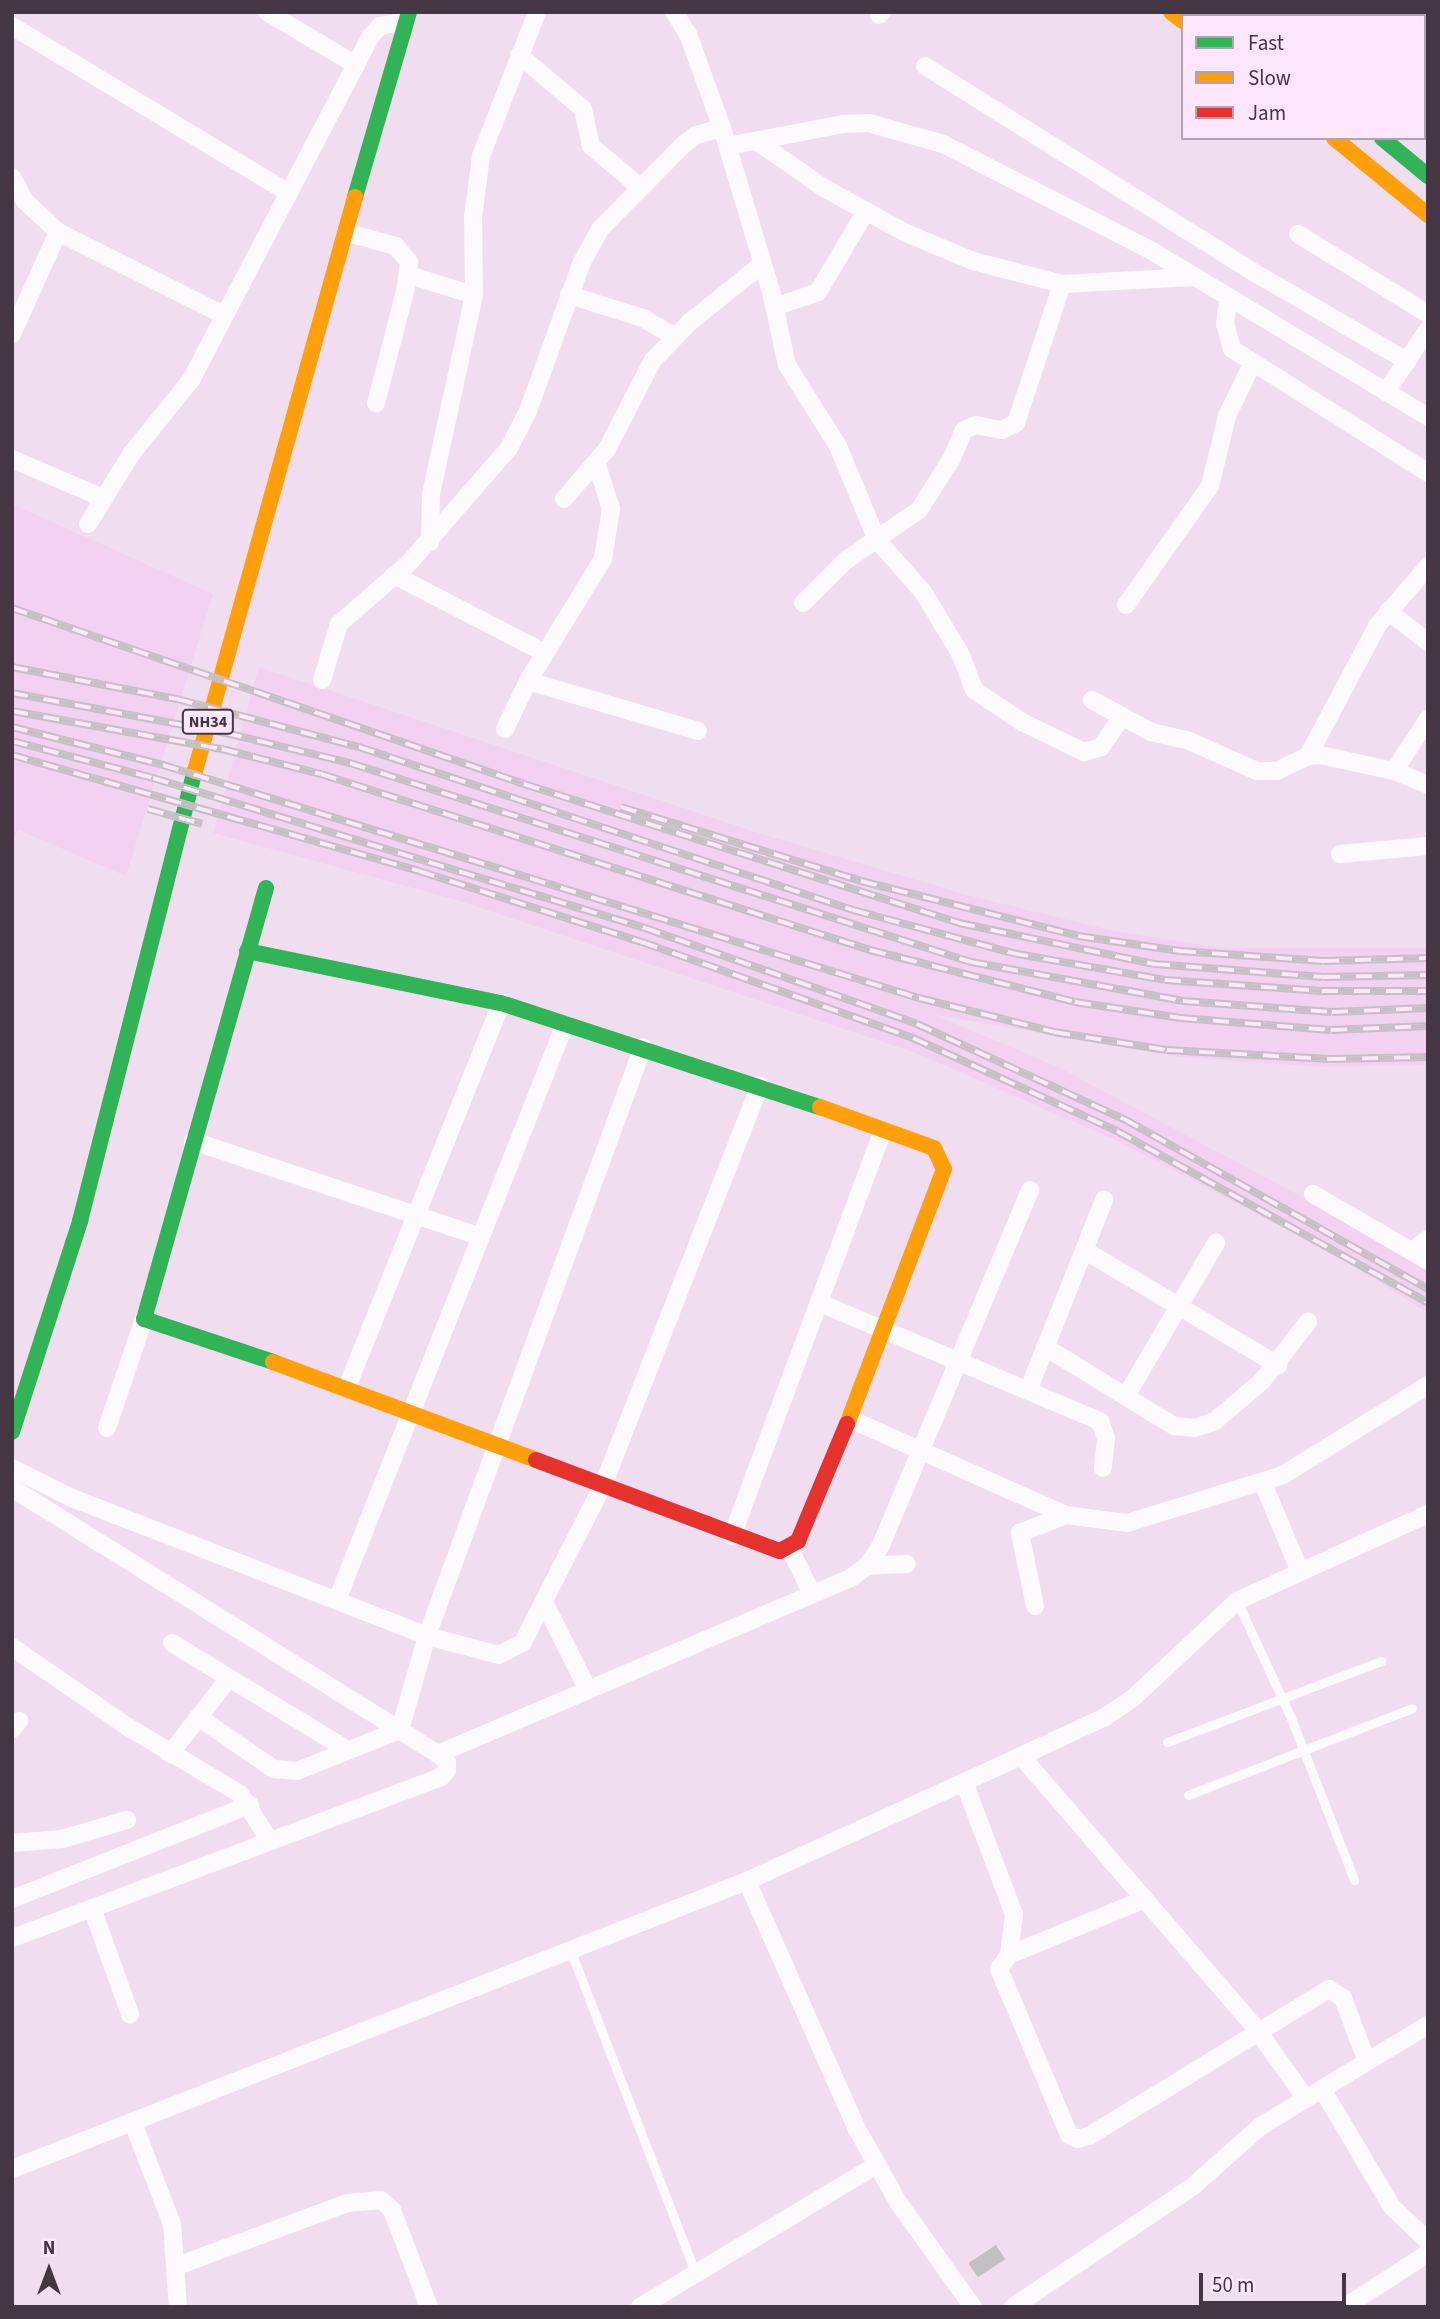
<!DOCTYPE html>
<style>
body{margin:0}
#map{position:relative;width:1440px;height:2319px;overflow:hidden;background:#f1ddf0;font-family:"Source Sans 3",sans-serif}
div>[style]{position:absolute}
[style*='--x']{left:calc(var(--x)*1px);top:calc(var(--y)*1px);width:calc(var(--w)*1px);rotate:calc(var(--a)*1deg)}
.built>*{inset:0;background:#f3d2f1}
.building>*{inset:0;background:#c2c0c2;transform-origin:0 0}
.lane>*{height:9px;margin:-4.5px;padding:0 4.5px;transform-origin:4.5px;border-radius:4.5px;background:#fdfafd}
.street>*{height:18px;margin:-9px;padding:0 9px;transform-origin:9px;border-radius:9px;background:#fdfafd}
.fast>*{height:16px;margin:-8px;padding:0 8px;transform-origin:8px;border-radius:8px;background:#30b455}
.slow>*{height:16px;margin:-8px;padding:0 8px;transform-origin:8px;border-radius:8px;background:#ff9f0a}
.jam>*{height:16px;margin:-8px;padding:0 8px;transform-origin:8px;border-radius:8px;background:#e5322d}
.rail>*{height:8px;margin-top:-4px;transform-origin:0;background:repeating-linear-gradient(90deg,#fee7fc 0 16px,#c6c0c6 0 32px);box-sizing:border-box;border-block:2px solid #c6c0c6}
span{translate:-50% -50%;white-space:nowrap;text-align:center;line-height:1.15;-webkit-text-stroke:5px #fee7fc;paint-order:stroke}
.shield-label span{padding:2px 5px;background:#fee7fc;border:2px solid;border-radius:5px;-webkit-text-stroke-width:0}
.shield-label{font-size:16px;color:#453644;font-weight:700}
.frame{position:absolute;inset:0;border:14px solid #453644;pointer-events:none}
.legend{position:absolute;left:1181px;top:14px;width:245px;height:126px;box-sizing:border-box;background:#fee7fc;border:2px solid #b4a0b2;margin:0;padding:9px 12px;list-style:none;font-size:21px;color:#453644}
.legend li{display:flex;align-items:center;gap:14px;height:35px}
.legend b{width:35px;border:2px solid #b4a0b2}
.north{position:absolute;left:14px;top:2235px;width:70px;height:70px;-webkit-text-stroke:5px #fee7fc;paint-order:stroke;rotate:0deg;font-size:19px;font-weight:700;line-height:28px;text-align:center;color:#453644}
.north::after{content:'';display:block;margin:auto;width:24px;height:32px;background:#453644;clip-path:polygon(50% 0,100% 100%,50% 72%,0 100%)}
.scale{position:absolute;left:1199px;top:2273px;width:147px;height:32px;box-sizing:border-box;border:4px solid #453644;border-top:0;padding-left:9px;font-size:21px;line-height:24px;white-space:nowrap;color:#453644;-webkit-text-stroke:5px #fee7fc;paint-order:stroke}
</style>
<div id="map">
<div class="built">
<i style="clip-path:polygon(12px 504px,213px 594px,126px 876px,18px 830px,12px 842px)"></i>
<i style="clip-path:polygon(259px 667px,765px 835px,971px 896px,1114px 931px,1222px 948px,1428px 948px,1428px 1065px,1320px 1067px,1180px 1057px,935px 1015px,1058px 1067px,1389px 1243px,1428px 1268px,1428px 1313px,1339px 1257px,1115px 1140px,916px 1053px,460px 901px,213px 833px)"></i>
</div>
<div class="building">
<i style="left:996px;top:2245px;width:17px;height:33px;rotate:57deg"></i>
</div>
<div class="lane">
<i style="--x:1237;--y:1601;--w:129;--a:65.2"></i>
<i style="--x:1291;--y:1718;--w:174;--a:68.7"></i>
<i style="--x:1167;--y:1742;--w:229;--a:-20.7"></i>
<i style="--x:1188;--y:1795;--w:240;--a:-21.2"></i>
<i style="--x:571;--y:1952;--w:343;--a:68.8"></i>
</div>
<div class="street">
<i style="--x:267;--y:12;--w:104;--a:30.8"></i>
<i style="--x:674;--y:12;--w:26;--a:58"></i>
<i style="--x:688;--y:34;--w:100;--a:70.1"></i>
<i style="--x:722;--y:128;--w:170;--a:73.3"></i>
<i style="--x:771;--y:291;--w:76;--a:77.8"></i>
<i style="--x:787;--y:365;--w:96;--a:57.8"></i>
<i style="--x:838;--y:446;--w:102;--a:67.5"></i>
<i style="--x:877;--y:540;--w:69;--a:48.5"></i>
<i style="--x:923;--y:592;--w:71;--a:58.8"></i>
<i style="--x:960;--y:653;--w:40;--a:69"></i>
<i style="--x:974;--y:690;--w:58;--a:33.7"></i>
<i style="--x:1022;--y:722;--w:69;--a:25.8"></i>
<i style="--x:1084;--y:752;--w:18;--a:-16"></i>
<i style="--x:1101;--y:747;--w:37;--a:-55"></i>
<i style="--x:879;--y:15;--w:4;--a:-45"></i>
<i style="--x:12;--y:26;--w:323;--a:31.1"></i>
<i style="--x:519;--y:55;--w:84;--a:40.2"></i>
<i style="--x:583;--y:109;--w:38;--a:78"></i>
<i style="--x:591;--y:146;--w:64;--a:39.9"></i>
<i style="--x:925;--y:66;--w:398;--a:32.1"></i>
<i style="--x:1262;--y:277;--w:168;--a:30.1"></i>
<i style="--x:758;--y:142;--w:80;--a:34.9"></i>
<i style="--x:824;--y:188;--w:94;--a:28.8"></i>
<i style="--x:906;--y:233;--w:73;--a:22.7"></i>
<i style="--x:973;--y:261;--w:92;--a:14.5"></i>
<i style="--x:1062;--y:284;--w:130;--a:-3.1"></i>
<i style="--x:728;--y:146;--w:117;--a:-10.8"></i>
<i style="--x:843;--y:124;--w:26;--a:-2"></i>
<i style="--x:869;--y:123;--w:77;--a:15.8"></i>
<i style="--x:943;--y:144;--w:235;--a:27.1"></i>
<i style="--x:1152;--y:251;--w:322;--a:31"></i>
<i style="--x:12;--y:177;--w:27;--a:62"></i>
<i style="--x:25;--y:201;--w:45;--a:43.2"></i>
<i style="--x:58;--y:232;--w:186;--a:26.6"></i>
<i style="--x:348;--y:233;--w:50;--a:15.2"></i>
<i style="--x:396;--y:246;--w:21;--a:51"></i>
<i style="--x:409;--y:262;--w:26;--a:97"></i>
<i style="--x:406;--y:288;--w:119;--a:104.6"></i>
<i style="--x:1298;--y:234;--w:153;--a:31.6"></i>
<i style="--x:409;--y:275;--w:68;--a:17.1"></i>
<i style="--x:569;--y:295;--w:77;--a:17.3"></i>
<i style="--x:643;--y:318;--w:37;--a:31"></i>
<i style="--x:1228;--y:300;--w:24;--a:97"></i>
<i style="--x:1225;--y:324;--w:26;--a:74"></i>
<i style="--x:1232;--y:349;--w:232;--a:32.3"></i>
<i style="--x:774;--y:307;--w:46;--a:-18.8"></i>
<i style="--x:818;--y:292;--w:94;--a:-59.3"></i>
<i style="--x:12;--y:334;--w:112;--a:-65.7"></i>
<i style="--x:1386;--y:392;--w:76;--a:-56.3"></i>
<i style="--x:12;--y:459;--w:99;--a:23.2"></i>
<i style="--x:564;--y:499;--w:66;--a:-49.3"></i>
<i style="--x:607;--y:449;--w:100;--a:-62.7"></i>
<i style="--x:653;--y:360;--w:53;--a:-45.8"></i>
<i style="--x:690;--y:322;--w:91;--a:-38.8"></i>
<i style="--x:88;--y:524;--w:84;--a:-58.2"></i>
<i style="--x:132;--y:453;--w:94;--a:-51.1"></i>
<i style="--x:191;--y:380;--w:388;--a:-62.4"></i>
<i style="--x:371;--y:36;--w:13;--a:-48"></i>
<i style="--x:380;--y:26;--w:26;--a:-11"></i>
<i style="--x:430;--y:542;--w:48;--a:-88.8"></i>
<i style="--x:431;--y:494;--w:204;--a:-77.8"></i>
<i style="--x:474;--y:295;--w:78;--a:-90.7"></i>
<i style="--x:473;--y:217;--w:62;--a:-82.5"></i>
<i style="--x:481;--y:156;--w:155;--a:-68.7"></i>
<i style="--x:394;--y:575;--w:170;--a:27.3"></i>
<i style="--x:803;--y:603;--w:59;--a:-45"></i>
<i style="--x:845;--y:561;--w:90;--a:-34.6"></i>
<i style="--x:919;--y:510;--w:62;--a:-57.6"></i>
<i style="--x:952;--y:458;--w:30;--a:-67"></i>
<i style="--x:964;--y:430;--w:13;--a:-23"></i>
<i style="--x:976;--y:425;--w:26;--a:11"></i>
<i style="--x:1002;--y:430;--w:16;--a:-27"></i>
<i style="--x:1016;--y:423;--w:146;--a:-71.7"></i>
<i style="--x:1126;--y:605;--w:146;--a:-54.8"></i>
<i style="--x:1210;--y:486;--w:72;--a:-76.3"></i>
<i style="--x:1227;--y:416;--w:58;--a:-64.3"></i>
<i style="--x:1388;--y:611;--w:51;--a:37.8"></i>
<i style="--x:322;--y:680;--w:59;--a:-73.1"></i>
<i style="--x:339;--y:624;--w:93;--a:-41.1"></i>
<i style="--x:409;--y:563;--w:152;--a:-49"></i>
<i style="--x:509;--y:448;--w:42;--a:-62.8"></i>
<i style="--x:528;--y:411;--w:158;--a:-70.1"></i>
<i style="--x:582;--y:262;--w:39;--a:-61"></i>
<i style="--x:601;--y:228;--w:117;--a:-45.3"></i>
<i style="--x:683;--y:145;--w:16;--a:-38"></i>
<i style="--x:696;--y:135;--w:27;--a:-15"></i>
<i style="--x:528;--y:681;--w:177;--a:16.4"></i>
<i style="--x:1092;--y:700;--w:67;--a:28.5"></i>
<i style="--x:1151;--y:732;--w:37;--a:13"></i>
<i style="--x:1187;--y:740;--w:77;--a:23.9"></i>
<i style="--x:1257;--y:771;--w:20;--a:0"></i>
<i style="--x:1277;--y:771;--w:34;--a:-26"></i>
<i style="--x:1308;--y:756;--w:12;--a:-5"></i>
<i style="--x:1320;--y:755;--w:76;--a:12.2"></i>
<i style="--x:1394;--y:771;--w:37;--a:22"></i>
<i style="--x:505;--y:729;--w:53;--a:-64.4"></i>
<i style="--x:528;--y:681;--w:143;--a:-58.4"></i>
<i style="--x:603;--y:559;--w:51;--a:-80.9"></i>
<i style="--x:611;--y:509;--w:49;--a:-107.7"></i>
<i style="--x:1308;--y:756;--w:147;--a:-62"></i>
<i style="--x:1377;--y:626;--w:79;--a:-49.6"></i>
<i style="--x:1394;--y:771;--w:62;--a:-56.8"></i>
<i style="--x:1340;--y:854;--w:88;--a:-5.2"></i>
<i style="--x:193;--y:1141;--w:301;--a:18.4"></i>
<i style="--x:1313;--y:1194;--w:133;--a:30.2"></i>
<i style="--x:1084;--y:1250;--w:226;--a:30.7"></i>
<i style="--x:1412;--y:1251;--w:20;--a:-37"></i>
<i style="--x:820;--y:1303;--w:304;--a:22.9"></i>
<i style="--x:1100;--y:1421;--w:18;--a:71"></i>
<i style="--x:1106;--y:1438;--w:30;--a:96"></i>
<i style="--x:1045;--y:1347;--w:151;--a:31.5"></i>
<i style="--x:1174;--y:1426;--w:21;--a:5"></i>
<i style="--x:1195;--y:1428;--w:21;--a:-19"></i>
<i style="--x:1215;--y:1421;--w:62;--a:-40.4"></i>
<i style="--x:1262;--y:1381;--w:75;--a:-52.1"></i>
<i style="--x:347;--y:1387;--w:414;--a:-68.1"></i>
<i style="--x:1028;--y:1391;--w:206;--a:-68.3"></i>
<i style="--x:1126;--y:1396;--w:178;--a:-59.5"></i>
<i style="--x:850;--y:1419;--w:236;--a:24"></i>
<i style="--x:1066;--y:1515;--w:62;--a:7.5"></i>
<i style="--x:1127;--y:1523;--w:163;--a:-17.1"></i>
<i style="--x:1283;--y:1475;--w:171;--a:-31.8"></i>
<i style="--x:107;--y:1428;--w:115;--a:-71.3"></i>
<i style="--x:12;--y:1468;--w:67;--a:26.6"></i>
<i style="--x:72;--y:1498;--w:381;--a:21.2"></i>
<i style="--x:427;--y:1636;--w:627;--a:-69.86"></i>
<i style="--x:1263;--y:1483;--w:93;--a:67.3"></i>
<i style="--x:12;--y:1488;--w:502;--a:31.98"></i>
<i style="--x:438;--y:1754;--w:12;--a:42"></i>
<i style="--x:447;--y:1762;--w:8;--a:90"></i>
<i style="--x:447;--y:1770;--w:9;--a:131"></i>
<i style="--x:441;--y:1777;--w:458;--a:159.4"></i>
<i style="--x:732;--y:1536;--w:432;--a:-69.6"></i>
<i style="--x:790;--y:1549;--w:50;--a:63.9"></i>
<i style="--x:867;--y:1566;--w:40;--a:-2.9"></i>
<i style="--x:337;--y:1600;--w:619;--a:-68.4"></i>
<i style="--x:544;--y:1602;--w:98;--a:63.4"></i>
<i style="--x:1035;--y:1606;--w:75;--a:-101.6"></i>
<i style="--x:1020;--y:1533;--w:49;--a:-21.4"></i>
<i style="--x:172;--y:1643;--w:205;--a:31.4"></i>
<i style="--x:12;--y:1647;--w:141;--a:34.6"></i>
<i style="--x:128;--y:1727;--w:131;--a:30.9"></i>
<i style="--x:240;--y:1794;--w:56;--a:57.4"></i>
<i style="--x:198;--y:1717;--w:92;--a:34.4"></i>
<i style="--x:274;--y:1769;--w:23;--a:5"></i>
<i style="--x:297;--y:1771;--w:111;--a:-21.7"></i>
<i style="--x:400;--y:1730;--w:98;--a:-74"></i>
<i style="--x:427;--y:1636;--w:74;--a:14.8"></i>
<i style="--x:499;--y:1655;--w:27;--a:-28"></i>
<i style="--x:523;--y:1642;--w:178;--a:-63"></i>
<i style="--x:604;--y:1483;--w:427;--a:-68.6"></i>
<i style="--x:12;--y:1729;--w:11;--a:-49"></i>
<i style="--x:170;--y:1754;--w:96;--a:-52.2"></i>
<i style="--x:438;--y:1754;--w:450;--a:-23.1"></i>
<i style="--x:852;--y:1577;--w:19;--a:-36"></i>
<i style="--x:867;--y:1566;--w:25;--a:-56"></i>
<i style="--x:881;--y:1545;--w:385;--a:-67.2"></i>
<i style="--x:1021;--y:1756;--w:363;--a:49.2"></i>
<i style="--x:1258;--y:2031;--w:83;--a:54.8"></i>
<i style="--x:964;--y:1782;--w:141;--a:69.3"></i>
<i style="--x:1014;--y:1914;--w:41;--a:97"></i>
<i style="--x:12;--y:1843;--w:50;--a:-4.6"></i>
<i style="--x:62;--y:1839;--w:68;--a:-16.3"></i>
<i style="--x:747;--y:1881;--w:271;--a:66.1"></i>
<i style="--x:857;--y:2129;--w:84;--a:60.7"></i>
<i style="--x:898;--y:2202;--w:129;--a:54.5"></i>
<i style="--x:12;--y:1899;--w:256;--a:-21.6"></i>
<i style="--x:1143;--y:1900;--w:145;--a:157.7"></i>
<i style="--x:1009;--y:1955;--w:17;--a:126"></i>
<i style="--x:999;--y:1969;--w:180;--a:67.1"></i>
<i style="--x:1069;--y:2135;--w:9;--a:27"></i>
<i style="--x:1077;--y:2139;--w:12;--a:-14"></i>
<i style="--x:1089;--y:2136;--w:281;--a:-31.5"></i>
<i style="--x:1329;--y:1989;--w:17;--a:33"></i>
<i style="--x:1343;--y:1998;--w:68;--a:69.4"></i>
<i style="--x:92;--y:1908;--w:113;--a:70.3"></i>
<i style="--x:1322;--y:2089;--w:137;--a:59.3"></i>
<i style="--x:1392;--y:2207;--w:50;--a:43.4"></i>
<i style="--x:133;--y:2123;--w:108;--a:68.9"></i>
<i style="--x:172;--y:2224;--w:83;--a:85.9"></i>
<i style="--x:12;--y:2169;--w:789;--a:-21.4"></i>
<i style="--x:747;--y:1881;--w:301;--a:-24.5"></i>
<i style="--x:1021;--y:1756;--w:93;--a:-24.9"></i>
<i style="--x:1105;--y:1717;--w:32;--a:-34"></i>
<i style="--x:1132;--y:1699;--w:144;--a:-43"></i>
<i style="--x:1237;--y:1601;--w:210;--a:-24.5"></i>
<i style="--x:177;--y:2266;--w:181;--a:-20.3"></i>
<i style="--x:347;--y:2203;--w:34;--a:-5"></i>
<i style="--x:381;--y:2200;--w:15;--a:42"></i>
<i style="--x:392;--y:2210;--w:104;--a:69.1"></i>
<i style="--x:640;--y:2307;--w:275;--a:-31"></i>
<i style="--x:1013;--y:2307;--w:216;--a:-33.8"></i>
<i style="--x:1192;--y:2187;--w:92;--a:-41.5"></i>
<i style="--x:1261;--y:2126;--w:195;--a:-31.2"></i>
<i style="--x:1345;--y:2307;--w:99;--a:-33"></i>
</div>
<div class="fast">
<i style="--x:1222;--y:12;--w:6;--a:45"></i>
<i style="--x:1382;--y:138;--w:60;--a:39.6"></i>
<i style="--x:355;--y:197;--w:193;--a:-73.7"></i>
<i style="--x:266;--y:888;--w:448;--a:105.8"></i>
<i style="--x:144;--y:1319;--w:136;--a:18.4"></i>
<i style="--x:247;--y:951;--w:259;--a:11.6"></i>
<i style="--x:501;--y:1003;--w:336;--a:18.1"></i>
<i style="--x:12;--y:1432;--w:222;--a:-72.1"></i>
<i style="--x:80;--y:1221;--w:464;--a:-75.7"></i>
</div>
<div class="slow">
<i style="--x:1171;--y:12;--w:15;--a:37"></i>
<i style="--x:1334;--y:138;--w:122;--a:39.3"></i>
<i style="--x:195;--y:771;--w:596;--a:-74.42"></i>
<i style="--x:820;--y:1107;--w:121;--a:19.8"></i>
<i style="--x:934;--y:1148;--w:23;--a:65"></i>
<i style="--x:944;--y:1169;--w:273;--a:110.8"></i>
<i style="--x:273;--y:1362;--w:281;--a:20.4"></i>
</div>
<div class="jam">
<i style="--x:536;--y:1460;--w:260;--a:20.5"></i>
<i style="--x:780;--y:1551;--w:21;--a:-29"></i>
<i style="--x:798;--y:1541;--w:127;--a:-67.3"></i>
</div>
<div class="rail">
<i style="--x:12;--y:608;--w:541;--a:18.97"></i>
<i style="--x:524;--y:784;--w:457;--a:17.7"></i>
<i style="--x:959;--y:923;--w:199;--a:11.9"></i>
<i style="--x:1154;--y:964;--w:170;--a:4.4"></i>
<i style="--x:1324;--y:977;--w:104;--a:-1.1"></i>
<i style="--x:12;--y:667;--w:168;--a:11"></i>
<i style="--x:177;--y:699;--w:188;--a:14.8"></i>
<i style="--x:359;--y:747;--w:520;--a:18.26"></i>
<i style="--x:853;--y:910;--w:165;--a:15.1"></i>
<i style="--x:1012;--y:953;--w:155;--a:10"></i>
<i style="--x:1165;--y:980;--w:157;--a:4"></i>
<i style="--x:1322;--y:991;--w:106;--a:0"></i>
<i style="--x:12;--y:693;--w:218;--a:10.6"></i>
<i style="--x:226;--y:733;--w:128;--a:13.6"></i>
<i style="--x:350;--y:763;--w:652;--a:17.77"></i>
<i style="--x:971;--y:962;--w:216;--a:10.4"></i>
<i style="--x:1183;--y:1001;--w:149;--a:4.2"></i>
<i style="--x:1332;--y:1012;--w:96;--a:-2.4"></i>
<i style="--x:12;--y:711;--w:213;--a:10.3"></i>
<i style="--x:222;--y:749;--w:102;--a:14.2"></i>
<i style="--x:321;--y:774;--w:577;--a:17.77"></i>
<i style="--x:870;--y:950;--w:211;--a:14.2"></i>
<i style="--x:1075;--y:1002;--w:107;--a:8.6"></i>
<i style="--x:1181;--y:1018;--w:150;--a:4.6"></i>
<i style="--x:1331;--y:1030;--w:97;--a:-2.4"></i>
<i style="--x:12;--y:727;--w:156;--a:14.1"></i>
<i style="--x:163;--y:765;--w:791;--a:17.13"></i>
<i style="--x:919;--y:998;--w:139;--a:14.1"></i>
<i style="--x:1054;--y:1032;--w:114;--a:9.1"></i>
<i style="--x:1167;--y:1050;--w:163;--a:3.2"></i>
<i style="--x:1330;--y:1059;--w:98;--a:-1.2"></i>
<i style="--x:12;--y:741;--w:146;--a:14.7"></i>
<i style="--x:153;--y:778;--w:514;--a:16.96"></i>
<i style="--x:645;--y:928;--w:288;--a:19.4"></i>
<i style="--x:917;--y:1024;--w:228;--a:24.7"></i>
<i style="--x:1124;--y:1119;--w:348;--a:29.2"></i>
<i style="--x:12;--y:755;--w:423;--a:15.9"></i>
<i style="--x:419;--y:871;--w:234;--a:17.7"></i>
<i style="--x:642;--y:942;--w:288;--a:19.5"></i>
<i style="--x:913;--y:1038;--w:224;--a:24.5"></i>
<i style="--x:1117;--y:1131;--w:355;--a:28.9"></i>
<i style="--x:621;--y:807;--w:251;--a:17.1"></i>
<i style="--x:861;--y:881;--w:224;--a:14.2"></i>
<i style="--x:1078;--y:936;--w:103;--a:8.4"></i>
<i style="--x:1180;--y:951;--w:143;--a:4"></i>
<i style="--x:1323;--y:961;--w:105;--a:-1.6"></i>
<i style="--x:148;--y:809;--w:56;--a:15.5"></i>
</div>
<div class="shield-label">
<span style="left:208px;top:722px">NH34</span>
</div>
<div class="frame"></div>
<ul class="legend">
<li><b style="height:9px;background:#30b455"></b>Fast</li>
<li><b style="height:9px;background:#ff9f0a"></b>Slow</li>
<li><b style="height:9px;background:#e5322d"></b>Jam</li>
</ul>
<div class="north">N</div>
<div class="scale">50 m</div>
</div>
